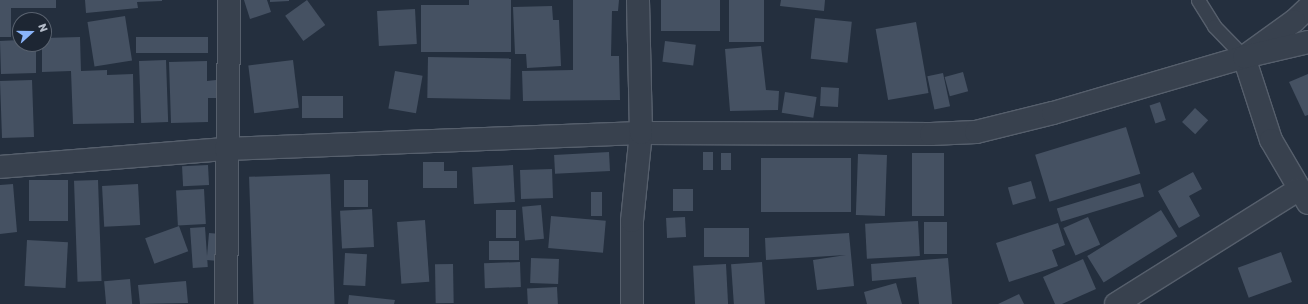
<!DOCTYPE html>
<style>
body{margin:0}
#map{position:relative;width:1308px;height:304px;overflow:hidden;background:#242f3e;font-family:Rubik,sans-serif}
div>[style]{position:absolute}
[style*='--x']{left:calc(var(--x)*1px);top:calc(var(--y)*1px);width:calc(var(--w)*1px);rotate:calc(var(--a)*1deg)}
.building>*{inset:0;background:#455162;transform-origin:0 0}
.roads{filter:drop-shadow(1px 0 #565f6c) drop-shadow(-1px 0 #565f6c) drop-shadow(0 1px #565f6c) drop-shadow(0 -1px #565f6c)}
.service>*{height:13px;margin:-6.5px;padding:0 6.5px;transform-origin:6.5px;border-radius:6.5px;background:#38414e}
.minor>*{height:22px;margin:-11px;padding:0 11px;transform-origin:11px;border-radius:11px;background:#38414e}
span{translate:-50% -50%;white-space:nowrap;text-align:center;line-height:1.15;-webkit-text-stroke:3px #1d2633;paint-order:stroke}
.north{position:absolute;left:12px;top:12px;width:40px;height:40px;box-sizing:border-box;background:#1d2633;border:1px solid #59626f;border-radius:50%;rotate:69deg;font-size:11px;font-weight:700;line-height:16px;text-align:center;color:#b4bcc9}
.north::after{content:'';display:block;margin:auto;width:14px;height:18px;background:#8ab4f8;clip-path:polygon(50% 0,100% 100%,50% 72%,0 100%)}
</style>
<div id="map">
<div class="building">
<i style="clip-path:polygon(0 0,56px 0,56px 8px,11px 8px,11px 37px,0 37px)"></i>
<i style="clip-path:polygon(85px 0,162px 0,162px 1px,137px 2px,138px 8px,86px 13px)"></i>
<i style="clip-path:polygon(244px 0,267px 0,271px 12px,250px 19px)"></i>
<i style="clip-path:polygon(270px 0,289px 0,289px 1px,270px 2px)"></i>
<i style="left:307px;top:0;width:31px;height:27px;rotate:54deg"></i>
<i style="clip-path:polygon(469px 0,511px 0,511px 52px,421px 52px,421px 5px,469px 5px)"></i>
<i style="clip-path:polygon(573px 0,619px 0,618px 11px,612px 11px,611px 56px,619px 56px,620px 100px,523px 101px,522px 71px,573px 70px)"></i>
<i style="left:661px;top:0;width:59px;height:31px"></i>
<i style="left:729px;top:0;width:35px;height:42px"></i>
<i style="clip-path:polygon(781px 0,825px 0,824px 11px,780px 6px)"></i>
<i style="clip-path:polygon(552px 6px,553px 20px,559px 20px,561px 66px,527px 68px,526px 54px,515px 54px,513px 7px)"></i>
<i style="left:415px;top:9px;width:35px;height:38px;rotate:87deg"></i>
<i style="left:125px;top:16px;width:45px;height:38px;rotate:81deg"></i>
<i style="left:815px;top:18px;width:37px;height:41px;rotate:6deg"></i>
<i style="left:916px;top:22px;width:72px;height:41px;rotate:80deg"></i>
<i style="clip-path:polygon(80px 37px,81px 71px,107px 70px,107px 75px,133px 74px,134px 123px,73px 124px,71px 71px,42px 72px,42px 44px,44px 44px,44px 38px)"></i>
<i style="left:208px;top:37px;width:16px;height:72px;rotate:90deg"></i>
<i style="clip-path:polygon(20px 40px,20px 44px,36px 44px,36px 73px,1px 74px,0 41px)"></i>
<i style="left:665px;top:41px;width:31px;height:21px;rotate:7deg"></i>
<i style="clip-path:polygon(761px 46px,766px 90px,779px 91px,778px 110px,730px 111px,725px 49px)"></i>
<i style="left:428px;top:57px;width:83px;height:41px;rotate:1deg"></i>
<i style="left:166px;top:60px;width:62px;height:27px;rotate:88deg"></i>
<i style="left:293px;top:60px;width:48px;height:45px;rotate:83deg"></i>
<i style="clip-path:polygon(207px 61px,207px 81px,216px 80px,216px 98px,208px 98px,208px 122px,171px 123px,169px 62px)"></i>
<i style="left:395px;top:71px;width:28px;height:38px;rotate:10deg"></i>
<i style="left:963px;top:72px;width:20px;height:19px;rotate:75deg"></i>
<i style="left:943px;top:73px;width:34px;height:16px;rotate:78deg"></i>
<i style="clip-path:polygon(1308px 74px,1308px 115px,1305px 116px,1289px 82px)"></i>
<i style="left:32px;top:80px;width:57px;height:32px;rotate:88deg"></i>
<i style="left:821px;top:87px;width:18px;height:19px;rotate:3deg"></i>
<i style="left:785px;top:92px;width:32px;height:21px;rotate:9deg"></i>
<i style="left:343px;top:96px;width:22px;height:41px;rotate:90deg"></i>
<i style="left:1160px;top:102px;width:19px;height:11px;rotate:72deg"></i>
<i style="left:1195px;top:108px;width:18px;height:19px;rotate:43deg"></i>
<i style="left:1126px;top:127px;width:49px;height:95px;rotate:73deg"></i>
<i style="left:609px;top:152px;width:19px;height:55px;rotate:87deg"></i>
<i style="left:703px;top:152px;width:10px;height:18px"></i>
<i style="left:721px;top:153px;width:10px;height:17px"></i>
<i style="left:912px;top:153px;width:32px;height:63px"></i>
<i style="left:858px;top:154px;width:29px;height:61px;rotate:2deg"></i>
<i style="left:761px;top:158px;width:90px;height:54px"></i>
<i style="clip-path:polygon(423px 162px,444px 162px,444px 171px,457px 171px,457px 188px,423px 188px)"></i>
<i style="left:208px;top:165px;width:20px;height:26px;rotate:87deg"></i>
<i style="left:513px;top:165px;width:37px;height:41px;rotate:87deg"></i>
<i style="left:552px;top:169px;width:29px;height:32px;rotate:88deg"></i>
<i style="clip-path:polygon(1193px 172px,1202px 189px,1189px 196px,1200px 216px,1179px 228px,1158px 191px)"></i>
<i style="left:330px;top:174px;width:130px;height:81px;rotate:88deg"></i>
<i style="left:29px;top:180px;width:39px;height:41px"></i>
<i style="left:98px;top:180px;width:101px;height:24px;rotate:88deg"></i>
<i style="left:368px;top:180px;width:27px;height:24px;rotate:90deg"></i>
<i style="left:1031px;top:181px;width:18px;height:24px;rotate:74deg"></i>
<i style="left:1140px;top:183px;width:14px;height:87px;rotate:73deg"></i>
<i style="clip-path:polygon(13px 184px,17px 232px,0 234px,0 185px)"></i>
<i style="left:138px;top:184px;width:41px;height:36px;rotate:87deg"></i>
<i style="left:204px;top:189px;width:35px;height:28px;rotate:87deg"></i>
<i style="left:673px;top:189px;width:20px;height:22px"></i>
<i style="left:591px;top:192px;width:11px;height:24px"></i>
<i style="left:541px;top:205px;width:34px;height:19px;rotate:85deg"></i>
<i style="left:372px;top:209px;width:38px;height:32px;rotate:87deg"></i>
<i style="left:496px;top:210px;width:20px;height:28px"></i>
<i style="left:1161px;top:210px;width:31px;height:87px;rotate:58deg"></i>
<i style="left:551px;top:216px;width:55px;height:32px;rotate:5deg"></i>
<i style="left:685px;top:217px;width:20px;height:19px;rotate:87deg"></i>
<i style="left:1088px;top:217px;width:30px;height:27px;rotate:66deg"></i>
<i style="left:425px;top:220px;width:62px;height:28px;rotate:86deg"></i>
<i style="left:918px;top:221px;width:35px;height:53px;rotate:87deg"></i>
<i style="left:924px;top:222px;width:23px;height:32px"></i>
<i style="clip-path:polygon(1058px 223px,1065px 245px,1052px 250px,1058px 266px,1009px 282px,996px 243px)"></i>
<i style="left:179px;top:226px;width:27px;height:36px;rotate:70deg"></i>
<i style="left:205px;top:227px;width:40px;height:15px;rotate:86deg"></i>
<i style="left:749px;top:228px;width:29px;height:45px;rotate:90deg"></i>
<i style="left:209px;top:233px;width:12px;height:27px;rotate:5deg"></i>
<i style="clip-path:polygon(849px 233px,854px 286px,817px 290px,813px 260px,846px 255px,766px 260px,765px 238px)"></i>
<i style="left:27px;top:240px;width:41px;height:46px;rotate:3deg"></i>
<i style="left:519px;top:241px;width:19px;height:30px;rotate:90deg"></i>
<i style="left:1281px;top:252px;width:32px;height:46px;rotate:70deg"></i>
<i style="left:345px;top:253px;width:22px;height:32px;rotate:3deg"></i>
<i style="left:531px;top:258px;width:28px;height:25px;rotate:2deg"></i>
<i style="clip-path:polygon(948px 258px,952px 304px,919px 304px,916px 277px,872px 281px,871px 264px)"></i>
<i style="clip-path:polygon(1083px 259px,1096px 289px,1062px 304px,1055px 304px,1043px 277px)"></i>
<i style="left:520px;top:262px;width:25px;height:36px;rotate:88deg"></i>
<i style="left:762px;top:262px;width:42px;height:31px;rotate:86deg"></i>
<i style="left:453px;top:264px;width:39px;height:18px;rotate:89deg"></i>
<i style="left:726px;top:264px;width:40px;height:33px;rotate:87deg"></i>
<i style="left:130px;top:279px;width:25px;height:26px;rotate:85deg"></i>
<i style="clip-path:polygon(186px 281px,188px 303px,140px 304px,138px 285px)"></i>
<i style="clip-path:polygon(896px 283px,902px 304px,867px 304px,864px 292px)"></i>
<i style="left:557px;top:287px;width:17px;height:30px;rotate:87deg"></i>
<i style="clip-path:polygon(1019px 294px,1024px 304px,998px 304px)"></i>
<i style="clip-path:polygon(349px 295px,395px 300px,394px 304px,348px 304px)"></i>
</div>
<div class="roads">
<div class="service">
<i style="--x:1198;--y:0;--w:31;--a:58"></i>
<i style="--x:1214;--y:26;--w:43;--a:45.9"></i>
</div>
<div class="minor">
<i style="--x:1308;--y:8;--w:19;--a:137"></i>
<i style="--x:1294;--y:21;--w:62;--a:144.2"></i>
<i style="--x:1244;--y:57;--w:87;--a:72"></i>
<i style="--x:1271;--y:140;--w:73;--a:59.6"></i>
<i style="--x:0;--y:167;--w:227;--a:-4.6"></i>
<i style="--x:226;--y:149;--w:415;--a:-2.2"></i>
<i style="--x:641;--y:133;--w:290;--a:0.2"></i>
<i style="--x:931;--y:134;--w:45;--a:-2.5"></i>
<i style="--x:976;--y:132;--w:79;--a:-13.9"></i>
<i style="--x:1053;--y:113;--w:199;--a:-16.3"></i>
<i style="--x:1244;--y:57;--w:66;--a:-13.2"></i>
<i style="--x:226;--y:304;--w:304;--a:-89.4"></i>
<i style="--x:632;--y:304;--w:83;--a:-90"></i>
<i style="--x:632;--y:221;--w:88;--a:-84.2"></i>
<i style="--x:641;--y:133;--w:133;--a:-91.3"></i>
<i style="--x:1116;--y:304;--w:216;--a:-32.1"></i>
</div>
</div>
<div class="north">N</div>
</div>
